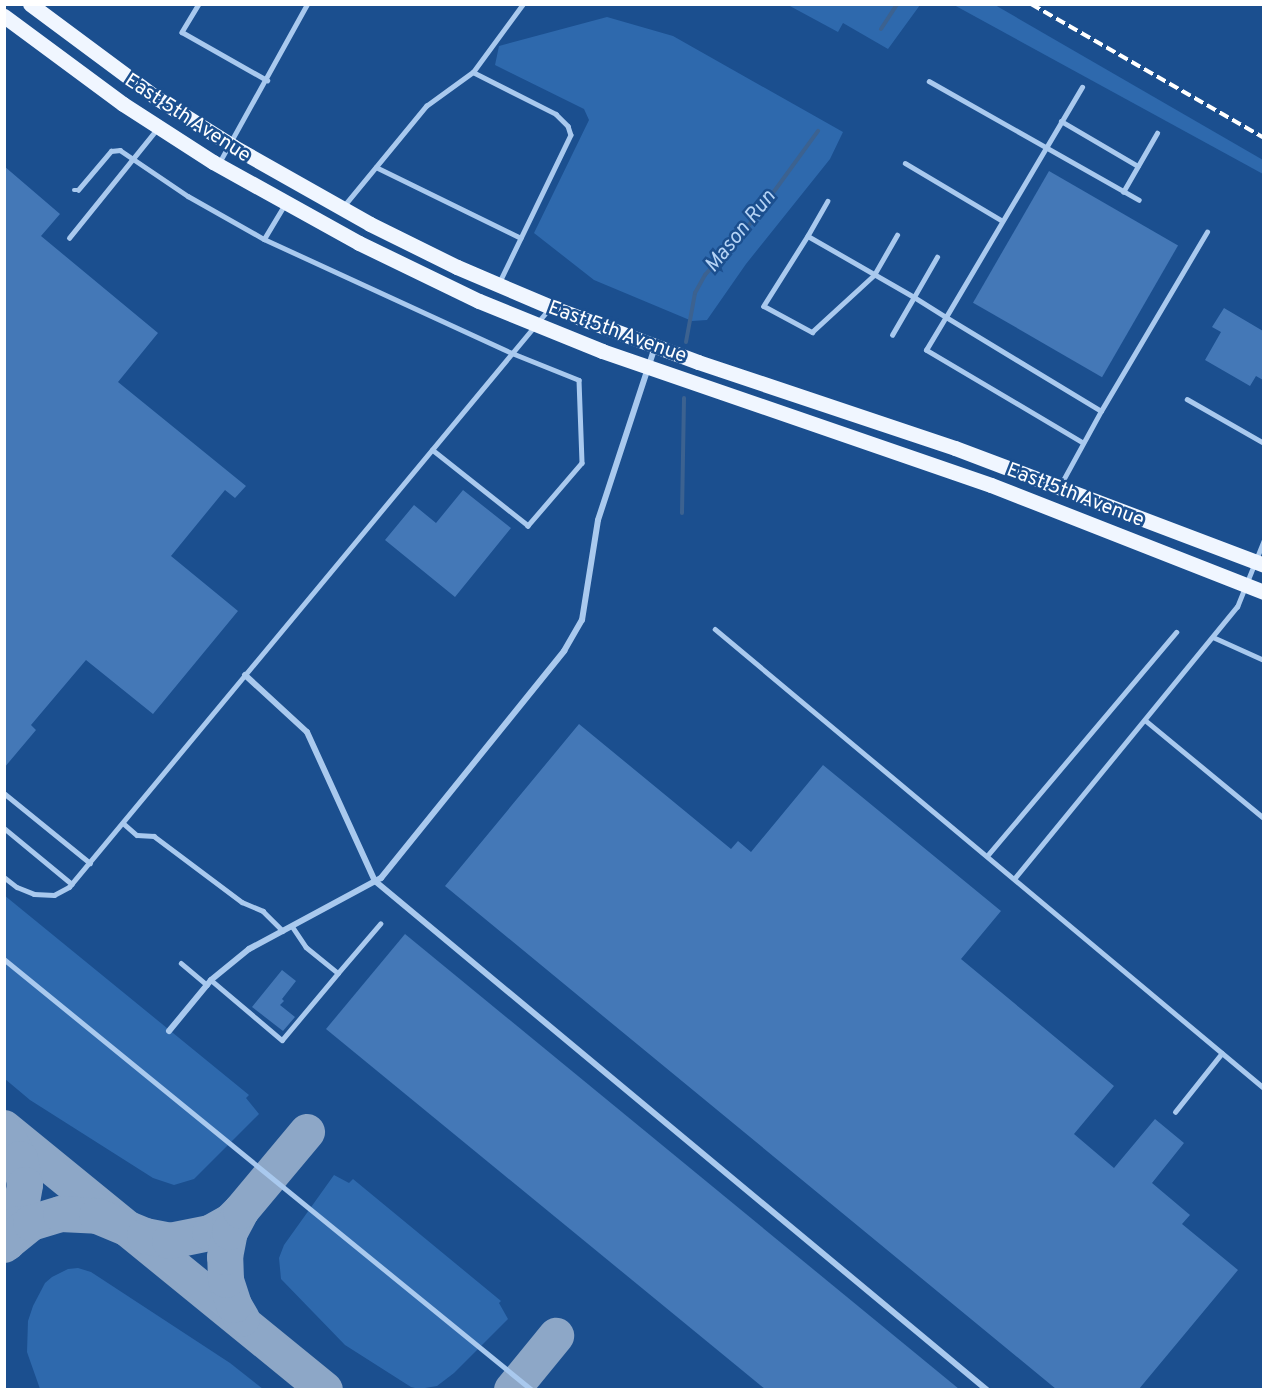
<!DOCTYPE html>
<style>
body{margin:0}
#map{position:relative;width:1268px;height:1394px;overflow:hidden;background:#1b4f8f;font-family:Overpass,sans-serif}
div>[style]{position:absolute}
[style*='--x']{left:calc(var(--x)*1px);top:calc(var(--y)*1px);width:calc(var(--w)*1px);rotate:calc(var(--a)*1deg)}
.green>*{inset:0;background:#2e69ad}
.stream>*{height:4px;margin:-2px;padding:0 2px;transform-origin:2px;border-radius:2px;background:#3c6290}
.taxiway>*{height:36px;margin:-18px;padding:0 18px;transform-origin:18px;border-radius:18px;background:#8da7c7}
.building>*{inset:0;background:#4478b7;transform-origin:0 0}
.lane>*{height:4.5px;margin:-2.25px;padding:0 2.25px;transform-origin:2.25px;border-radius:2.25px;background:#a9c9ee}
.street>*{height:6px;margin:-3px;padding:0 3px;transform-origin:3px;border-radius:3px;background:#a9c9ee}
.primary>*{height:15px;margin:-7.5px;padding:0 7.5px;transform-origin:7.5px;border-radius:7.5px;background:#f0f6ff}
.rail>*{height:4px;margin-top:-2px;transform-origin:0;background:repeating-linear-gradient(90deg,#fff 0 10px,transparent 0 14.5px)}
span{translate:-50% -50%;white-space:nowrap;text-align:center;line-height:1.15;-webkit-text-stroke:5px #1b4f8f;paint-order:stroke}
.street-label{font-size:20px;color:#fff}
.water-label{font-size:21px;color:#b5d3f5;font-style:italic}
.frame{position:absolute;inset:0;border:6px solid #fff;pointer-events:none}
</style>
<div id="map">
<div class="green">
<i style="clip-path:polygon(788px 5px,920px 5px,888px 49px,843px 23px,838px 32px)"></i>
<i style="clip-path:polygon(954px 5px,995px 5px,1263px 160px,1263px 174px)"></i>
<i style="clip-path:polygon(607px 17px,673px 36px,843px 132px,830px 159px,746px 264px,707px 320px,692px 321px,594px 280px,534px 233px,589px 120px,584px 109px,495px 65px,499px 46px)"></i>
<i style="clip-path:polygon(4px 895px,249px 1095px,246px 1098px,259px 1114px,194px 1179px,174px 1185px,153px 1178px,30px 1100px,5px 1079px)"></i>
<i style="clip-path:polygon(334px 1175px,349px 1183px,353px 1179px,501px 1301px,499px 1303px,508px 1319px,454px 1373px,437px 1386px,419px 1389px,411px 1387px,345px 1345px,281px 1279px,279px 1258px,284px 1245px)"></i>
<i style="clip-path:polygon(78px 1268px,91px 1272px,230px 1363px,263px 1389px,40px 1389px,27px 1352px,28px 1321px,33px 1306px,45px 1283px,52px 1277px,68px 1269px)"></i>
</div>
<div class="stream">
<i style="--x:881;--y:29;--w:30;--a:-57"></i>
<i style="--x:686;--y:342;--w:50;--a:-79.6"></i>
<i style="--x:695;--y:293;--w:21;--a:-61"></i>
<i style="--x:705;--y:275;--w:74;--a:-48.8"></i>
<i style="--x:754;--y:219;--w:109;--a:-54"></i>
<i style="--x:682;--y:513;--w:115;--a:-89"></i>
</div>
<div class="taxiway">
<i style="--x:4;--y:1128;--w:414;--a:39.2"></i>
<i style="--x:5;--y:1133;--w:30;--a:60"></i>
<i style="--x:20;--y:1159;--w:26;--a:79"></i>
<i style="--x:25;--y:1185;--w:40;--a:100"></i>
<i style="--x:18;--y:1224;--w:21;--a:119"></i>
<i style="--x:4;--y:1245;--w:35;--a:-39"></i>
<i style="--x:31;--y:1223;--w:31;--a:-17"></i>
<i style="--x:61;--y:1214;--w:36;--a:3"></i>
<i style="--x:97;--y:1216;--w:52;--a:22.6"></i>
<i style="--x:145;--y:1236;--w:25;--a:11"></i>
<i style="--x:170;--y:1241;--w:41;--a:-11.3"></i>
<i style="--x:210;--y:1233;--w:23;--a:-29"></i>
<i style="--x:230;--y:1222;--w:16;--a:-45"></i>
<i style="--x:242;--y:1319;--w:16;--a:-120"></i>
<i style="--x:234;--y:1305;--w:26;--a:-108"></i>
<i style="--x:226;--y:1280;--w:23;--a:-92"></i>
<i style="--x:225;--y:1257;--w:25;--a:-79"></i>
<i style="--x:230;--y:1232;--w:24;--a:-62"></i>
<i style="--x:241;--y:1211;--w:103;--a:-50.1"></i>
<i style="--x:512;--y:1390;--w:70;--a:-50.8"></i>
</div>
<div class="building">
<i style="clip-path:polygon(4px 166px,60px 214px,41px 236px,158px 333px,118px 382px,246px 486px,235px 498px,225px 490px,171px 556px,238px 611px,153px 714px,86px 660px,31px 725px,36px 730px,4px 768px)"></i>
<i style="left:1049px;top:171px;width:149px;height:152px;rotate:30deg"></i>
<i style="clip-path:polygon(1224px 308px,1263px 331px,1263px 380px,1256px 376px,1250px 386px,1205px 360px,1221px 332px,1212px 327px)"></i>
<i style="clip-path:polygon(463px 490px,511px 528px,455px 597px,385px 540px,414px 505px,436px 523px)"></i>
<i style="clip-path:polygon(579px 724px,731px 849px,738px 841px,751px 852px,823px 765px,1001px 911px,961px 959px,1114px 1086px,1074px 1134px,1114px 1168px,1155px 1119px,1184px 1143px,1152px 1183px,1190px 1215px,1182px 1224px,1238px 1270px,1139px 1389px,1056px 1389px,445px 886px)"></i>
<i style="clip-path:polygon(405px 934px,959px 1389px,765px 1389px,326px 1029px)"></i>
<i style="clip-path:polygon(282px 970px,296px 981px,282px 999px,284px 1001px,280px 1005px,295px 1017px,283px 1031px,252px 1007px)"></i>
</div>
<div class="lane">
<i style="--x:199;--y:4;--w:33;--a:121"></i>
<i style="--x:182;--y:32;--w:98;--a:29.5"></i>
<i style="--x:473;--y:72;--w:84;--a:-53.7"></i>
<i style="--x:929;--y:81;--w:241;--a:29.5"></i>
<i style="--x:1061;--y:121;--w:89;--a:30.3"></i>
<i style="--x:219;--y:163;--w:182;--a:-61"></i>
<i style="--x:905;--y:163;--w:112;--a:30.7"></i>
<i style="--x:376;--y:167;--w:161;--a:26.1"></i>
<i style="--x:74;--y:190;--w:4;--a:0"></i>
<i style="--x:78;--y:190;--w:51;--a:-49.8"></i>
<i style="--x:111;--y:151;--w:9;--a:-6"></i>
<i style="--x:120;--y:150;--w:82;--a:34.1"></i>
<i style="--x:188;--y:196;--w:87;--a:29.5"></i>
<i style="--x:264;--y:239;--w:273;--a:24.7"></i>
<i style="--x:512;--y:353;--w:72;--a:21.9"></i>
<i style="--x:579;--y:380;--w:83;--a:87.9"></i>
<i style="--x:582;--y:463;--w:83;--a:130.6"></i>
<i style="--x:528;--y:526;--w:122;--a:-141.6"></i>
<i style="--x:1123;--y:192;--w:68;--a:-60"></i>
<i style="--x:828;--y:201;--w:40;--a:119.7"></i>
<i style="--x:808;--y:236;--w:122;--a:29.9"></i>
<i style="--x:914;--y:297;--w:46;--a:-60.1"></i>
<i style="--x:343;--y:207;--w:131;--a:-50.6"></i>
<i style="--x:426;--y:106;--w:58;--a:-35.9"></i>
<i style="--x:473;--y:72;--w:93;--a:26.8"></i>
<i style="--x:556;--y:114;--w:17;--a:45"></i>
<i style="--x:568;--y:126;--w:9;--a:72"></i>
<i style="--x:571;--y:135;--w:163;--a:115.8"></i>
<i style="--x:808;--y:236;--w:83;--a:122.2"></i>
<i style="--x:764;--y:306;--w:55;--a:28.4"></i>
<i style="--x:812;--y:332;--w:84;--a:-42.6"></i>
<i style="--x:874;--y:275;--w:46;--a:-60.1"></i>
<i style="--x:69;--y:238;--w:139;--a:-51.1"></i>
<i style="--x:264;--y:239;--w:39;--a:-59"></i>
<i style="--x:892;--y:335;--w:44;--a:-59.9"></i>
<i style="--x:914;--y:297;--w:38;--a:32"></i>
<i style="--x:946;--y:317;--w:267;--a:-59.4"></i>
<i style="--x:1187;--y:399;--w:89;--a:29.7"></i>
<i style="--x:1083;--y:443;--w:182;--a:-149.4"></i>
<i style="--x:926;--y:350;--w:39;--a:-59"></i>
<i style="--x:946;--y:317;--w:181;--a:31.2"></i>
<i style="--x:1061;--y:484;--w:83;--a:-61.3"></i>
<i style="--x:1101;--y:411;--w:208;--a:-59.4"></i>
<i style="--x:715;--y:629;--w:716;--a:39.9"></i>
<i style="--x:1213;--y:637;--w:56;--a:24.3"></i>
<i style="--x:1145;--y:720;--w:154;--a:39.5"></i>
<i style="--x:4;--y:793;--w:111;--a:39.1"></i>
<i style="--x:123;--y:823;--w:18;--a:41"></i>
<i style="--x:137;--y:835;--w:17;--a:3"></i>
<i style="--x:154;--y:836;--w:110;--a:36.9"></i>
<i style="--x:242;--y:902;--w:23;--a:23"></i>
<i style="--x:263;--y:911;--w:28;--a:45"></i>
<i style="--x:4;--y:828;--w:88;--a:39.5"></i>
<i style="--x:987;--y:856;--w:293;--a:-49.8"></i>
<i style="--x:4;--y:877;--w:16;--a:38"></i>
<i style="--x:17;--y:887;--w:18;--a:22"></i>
<i style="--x:34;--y:894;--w:20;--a:3"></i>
<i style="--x:54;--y:895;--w:17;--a:-28"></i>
<i style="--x:69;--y:887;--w:750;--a:-50.3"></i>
<i style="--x:1014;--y:879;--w:352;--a:-50.7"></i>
<i style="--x:1237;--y:607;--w:72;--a:-68.1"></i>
<i style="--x:292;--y:926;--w:25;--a:56"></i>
<i style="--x:306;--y:947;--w:41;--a:39.1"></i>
<i style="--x:338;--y:973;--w:65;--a:-49.4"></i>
<i style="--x:4;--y:959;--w:682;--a:39.22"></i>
<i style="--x:181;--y:963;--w:34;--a:40"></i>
<i style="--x:211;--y:980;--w:93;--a:40.2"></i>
<i style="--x:282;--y:1040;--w:87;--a:-50.1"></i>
<i style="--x:1175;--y:1112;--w:75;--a:-51.5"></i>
</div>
<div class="street">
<i style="--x:245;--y:675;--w:84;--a:42.6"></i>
<i style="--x:307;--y:732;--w:164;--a:65.5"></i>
<i style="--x:375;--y:881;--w:796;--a:39.75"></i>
<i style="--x:169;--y:1031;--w:66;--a:-50.5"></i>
<i style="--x:211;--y:980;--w:49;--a:-39.2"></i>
<i style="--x:249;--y:949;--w:150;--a:-28.3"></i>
<i style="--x:381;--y:878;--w:292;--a:-51.1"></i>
<i style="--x:564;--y:651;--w:36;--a:-60"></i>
<i style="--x:582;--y:620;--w:101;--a:-80.9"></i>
<i style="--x:598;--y:520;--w:182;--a:-71.8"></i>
</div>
<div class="primary">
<i style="--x:30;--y:4;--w:156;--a:36.6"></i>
<i style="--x:155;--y:97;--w:93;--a:32.3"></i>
<i style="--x:234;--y:147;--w:156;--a:29.5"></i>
<i style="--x:370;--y:224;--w:97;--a:26.3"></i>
<i style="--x:457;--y:267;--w:102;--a:23.1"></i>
<i style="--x:551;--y:307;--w:157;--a:20.5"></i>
<i style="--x:698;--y:362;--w:271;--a:18.5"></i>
<i style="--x:955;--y:448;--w:330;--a:20.7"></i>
<i style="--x:4;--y:16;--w:148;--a:36.5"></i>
<i style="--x:123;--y:104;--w:107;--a:32.8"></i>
<i style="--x:213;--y:162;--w:167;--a:29"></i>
<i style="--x:359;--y:243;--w:133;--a:25.8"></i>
<i style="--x:479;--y:301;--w:133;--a:22.1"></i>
<i style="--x:602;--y:351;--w:411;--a:19"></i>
<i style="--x:991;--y:485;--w:293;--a:21.4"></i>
</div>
<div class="rail">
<i style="--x:1031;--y:4;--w:269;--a:29.9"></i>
</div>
<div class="street-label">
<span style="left:187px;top:119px;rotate:33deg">East 5th Avenue</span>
<span style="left:617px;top:333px;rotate:20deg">East 5th Avenue</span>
<span style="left:1075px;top:496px;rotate:21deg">East 5th Avenue</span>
</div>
<div class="water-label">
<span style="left:741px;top:232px;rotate:-51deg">Mason Run</span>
</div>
<div class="frame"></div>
</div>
